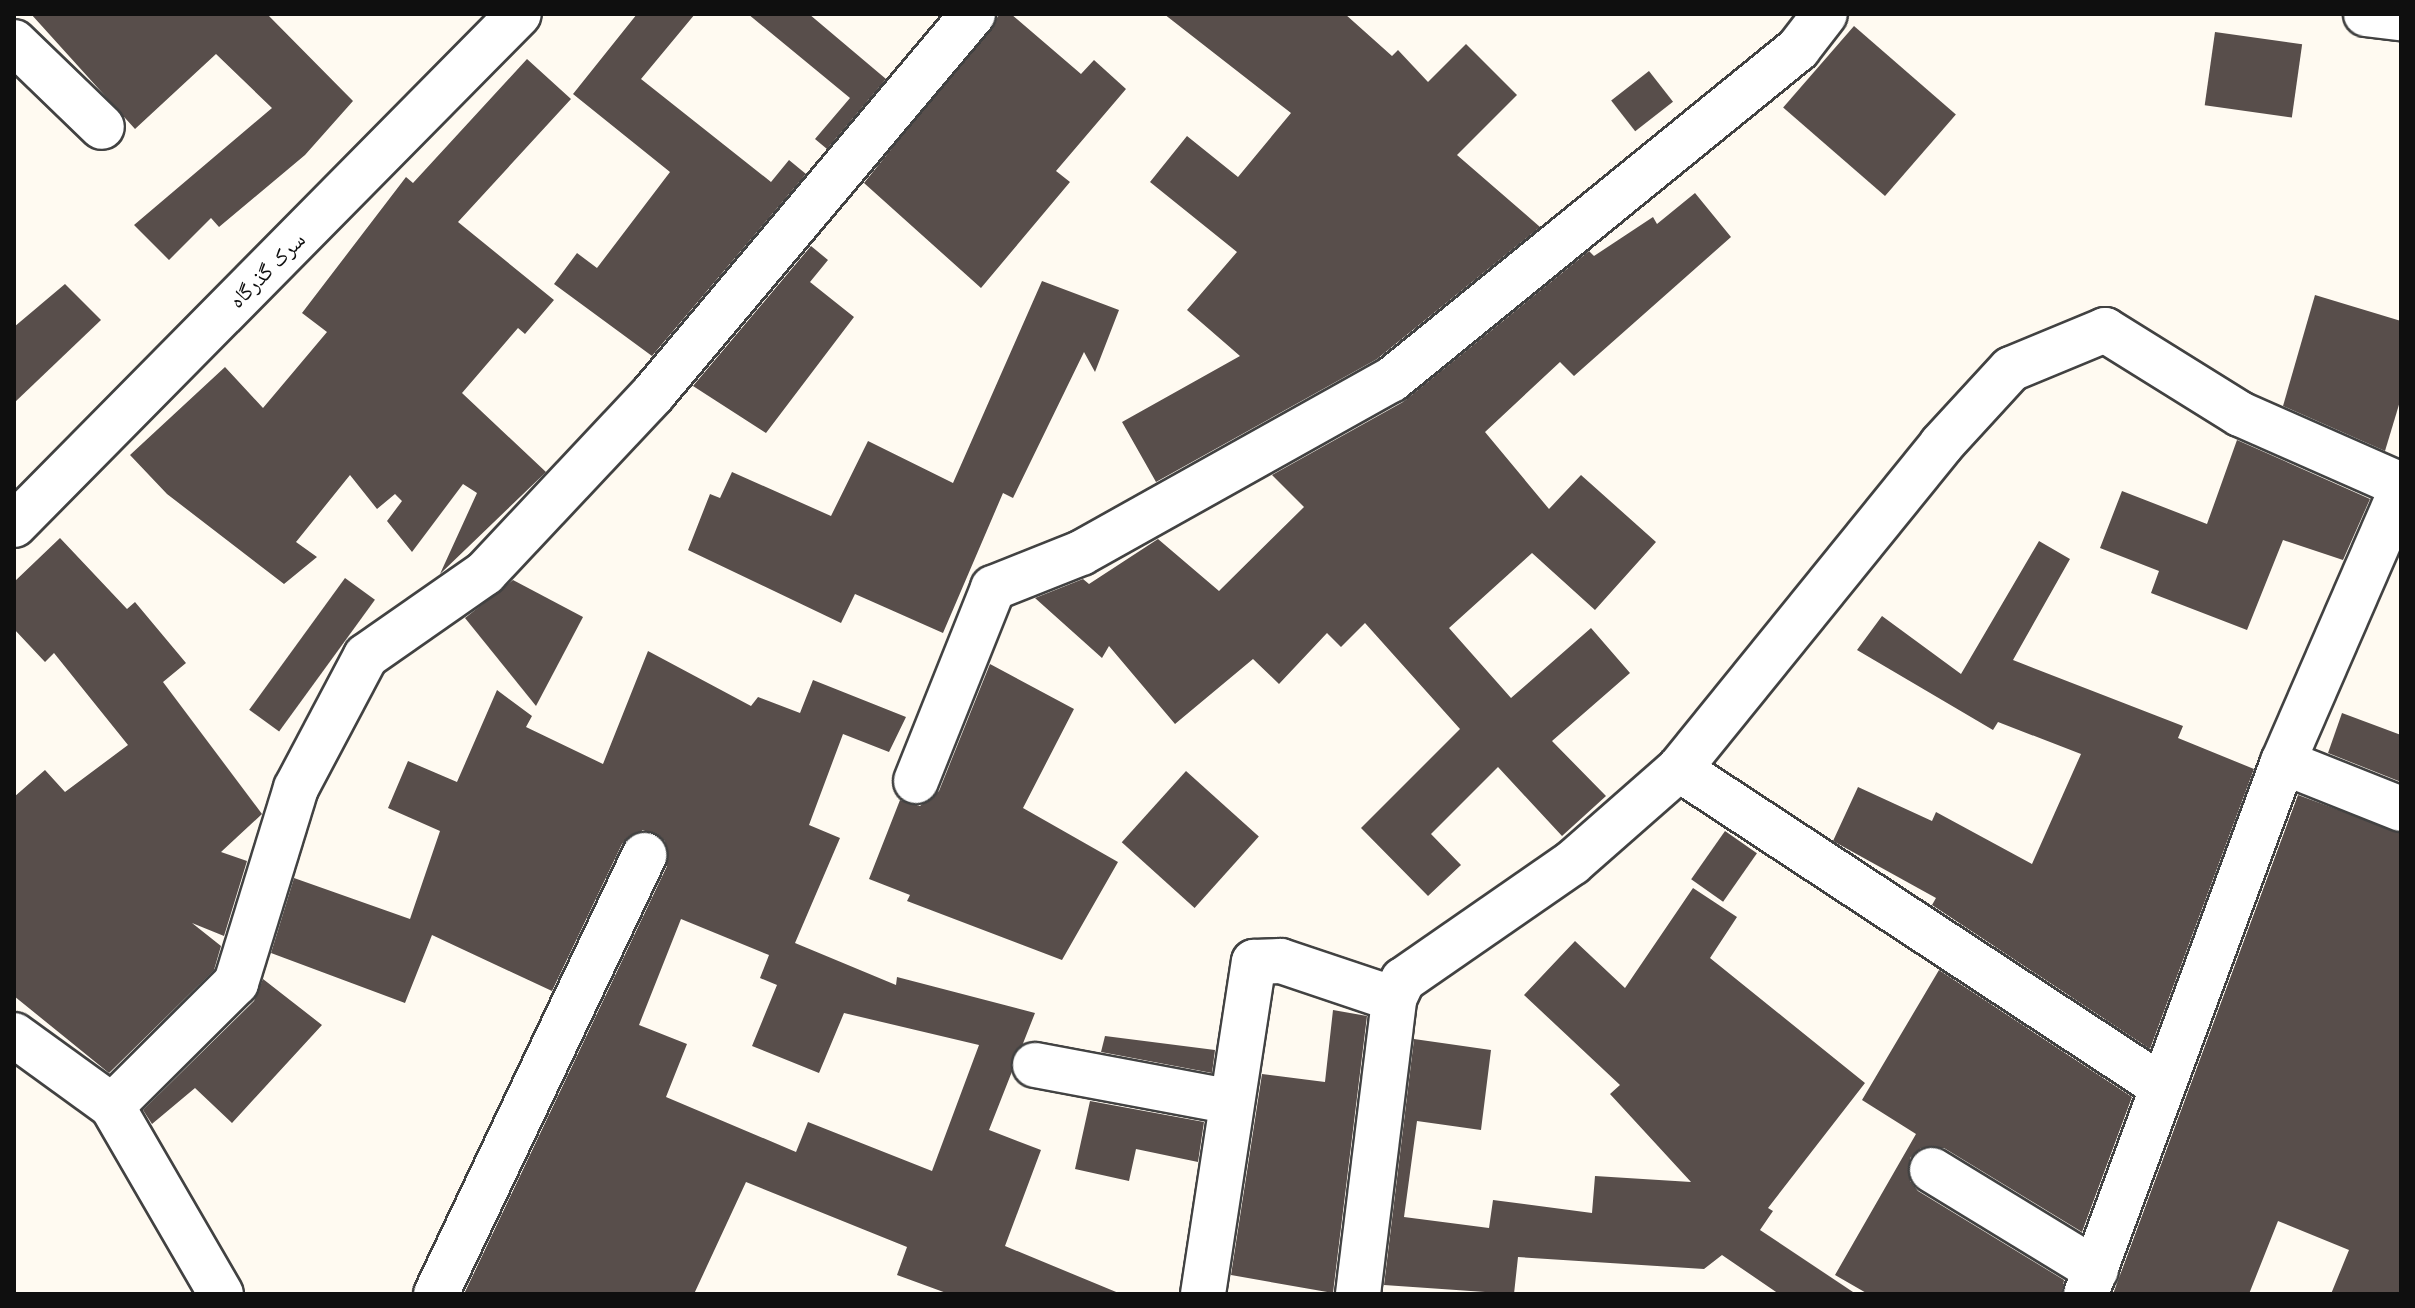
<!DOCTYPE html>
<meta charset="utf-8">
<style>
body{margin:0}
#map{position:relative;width:2415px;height:1308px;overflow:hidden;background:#fffaf1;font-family:Lora,"Noto Naskh Arabic",serif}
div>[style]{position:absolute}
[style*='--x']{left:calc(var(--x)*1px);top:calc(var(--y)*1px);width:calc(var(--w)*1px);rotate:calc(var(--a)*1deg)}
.building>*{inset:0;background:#584e4b;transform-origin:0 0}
.roads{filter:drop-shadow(2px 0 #424242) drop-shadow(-2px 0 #424242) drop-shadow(0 2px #424242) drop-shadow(0 -2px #424242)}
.minor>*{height:44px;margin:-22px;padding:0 22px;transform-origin:22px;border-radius:22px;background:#fff}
span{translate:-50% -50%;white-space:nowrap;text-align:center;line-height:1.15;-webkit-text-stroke:8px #fff;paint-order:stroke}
.street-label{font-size:22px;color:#0f0f0f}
.frame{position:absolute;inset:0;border:16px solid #0f0f0f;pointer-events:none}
</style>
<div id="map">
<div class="building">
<i style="clip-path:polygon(31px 14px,267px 14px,353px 101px,305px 155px,219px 227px,211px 218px,169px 260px,134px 225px,272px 108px,216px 54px,135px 129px)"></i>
<i style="clip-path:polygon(637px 14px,695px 14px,641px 79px,771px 182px,789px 160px,806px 174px,652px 356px,554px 284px,577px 253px,597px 268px,670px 172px,573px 94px)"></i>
<i style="clip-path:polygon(748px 14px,809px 14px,886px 79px,827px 149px,815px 139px,850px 98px)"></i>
<i style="clip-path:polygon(1000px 14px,1011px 14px,1081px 74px,1094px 60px,1126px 89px,1056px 171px,1070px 182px,981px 288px,864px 183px)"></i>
<i style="clip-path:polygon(1164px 14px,1345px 14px,1392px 56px,1398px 50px,1428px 82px,1466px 44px,1517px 95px,1457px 155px,1540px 227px,1377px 359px,1156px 482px,1122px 422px,1240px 356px,1187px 310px,1237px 252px,1150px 182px,1187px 136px,1238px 177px,1291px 113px)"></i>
<i style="left:1854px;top:26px;width:135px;height:108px;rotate:41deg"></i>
<i style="left:2215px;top:32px;width:88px;height:74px;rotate:8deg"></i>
<i style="clip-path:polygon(527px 59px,571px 99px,458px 222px,554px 300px,525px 334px,518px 328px,462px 393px,546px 472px,440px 574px,477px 493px,463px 484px,412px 552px,387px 521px,402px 501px,395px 494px,377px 509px,350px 475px,296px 542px,317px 557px,284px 584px,167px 494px,130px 455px,225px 367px,263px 408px,327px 332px,302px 313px,406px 177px,413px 183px)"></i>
<i style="left:1649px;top:71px;width:39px;height:48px;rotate:52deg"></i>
<i style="clip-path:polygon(1695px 193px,1731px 237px,1574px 376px,1560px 362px,1485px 432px,1549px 509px,1581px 475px,1656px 542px,1595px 610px,1532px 553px,1449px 628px,1511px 698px,1591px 628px,1630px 673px,1552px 741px,1606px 796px,1562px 836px,1498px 767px,1431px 834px,1461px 865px,1428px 896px,1361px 828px,1460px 729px,1365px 623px,1341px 647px,1327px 633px,1279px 684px,1253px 659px,1175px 724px,1109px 646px,1102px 658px,1035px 598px,1083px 579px,1089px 584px,1158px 539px,1219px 591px,1304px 507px,1272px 475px,1403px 402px,1589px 251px,1594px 256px,1653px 217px,1657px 224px)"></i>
<i style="clip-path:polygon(811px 246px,828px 260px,810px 282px,854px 317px,766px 433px,693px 386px)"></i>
<i style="clip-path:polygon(1042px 281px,1119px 310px,1095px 372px,1084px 352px,1013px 498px,1003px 493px,943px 633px,855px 594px,841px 623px,688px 550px,710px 494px,720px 498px,732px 472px,831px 516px,868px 441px,953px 483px)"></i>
<i style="clip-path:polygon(65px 284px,101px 320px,14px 403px,14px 327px)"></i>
<i style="clip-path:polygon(2315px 295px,2401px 321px,2401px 398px,2385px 451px,2283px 406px)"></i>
<i style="clip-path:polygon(2237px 440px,2370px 499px,2343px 560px,2283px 540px,2247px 630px,2151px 593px,2159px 571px,2100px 548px,2122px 491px,2207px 524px)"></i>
<i style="clip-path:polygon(60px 538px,127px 609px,135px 602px,186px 663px,163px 682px,262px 814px,221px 852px,247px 861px,224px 936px,192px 923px,221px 946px,214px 970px,109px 1073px,14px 996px,14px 797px,45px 770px,65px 792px,128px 745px,54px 653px,45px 662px,14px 629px,14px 582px)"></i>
<i style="clip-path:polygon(2039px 541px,2070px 559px,2013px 660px,2183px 726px,2178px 738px,2254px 769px,2150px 1049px,1932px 905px,1936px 898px,1833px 841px,1858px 787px,1932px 821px,1936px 812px,2032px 864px,2081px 754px,1998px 722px,1993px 730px,1857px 650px,1882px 616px,1961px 674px)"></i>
<i style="left:345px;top:578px;width:37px;height:163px;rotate:36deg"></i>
<i style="clip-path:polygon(513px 580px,583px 617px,536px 706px,465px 618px)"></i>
<i style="clip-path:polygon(evenodd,648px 651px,751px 706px,758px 697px,800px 713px,813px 680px,906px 717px,889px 752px,843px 734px,809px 825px,840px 838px,795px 943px,896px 985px,897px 977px,1035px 1013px,989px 1130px,1041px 1150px,1005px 1246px,1121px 1294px,949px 1294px,897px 1275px,907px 1247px,746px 1182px,694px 1294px,464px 1294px,667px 866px,665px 841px,643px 830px,622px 844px,552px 991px,432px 935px,405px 1003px,271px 953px,294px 878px,410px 919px,440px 831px,388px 808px,408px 761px,457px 782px,497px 690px,532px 716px,526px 727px,603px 764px,648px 651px,681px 919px,769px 955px,760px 978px,777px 985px,752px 1046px,819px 1073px,844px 1013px,979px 1045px,932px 1171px,808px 1122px,796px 1152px,666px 1097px,687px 1044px,639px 1025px,681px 919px)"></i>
<i style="clip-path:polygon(990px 664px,1074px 709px,1023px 808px,1118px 862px,1062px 960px,907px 901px,910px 895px,869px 879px,900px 800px,920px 806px,939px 791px)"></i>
<i style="clip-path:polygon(2342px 713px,2401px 735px,2401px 782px,2328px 753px)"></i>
<i style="left:1186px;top:771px;width:98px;height:96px;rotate:42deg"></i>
<i style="clip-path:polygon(2298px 795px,2401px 833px,2401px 1294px,2331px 1294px,2349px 1250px,2278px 1221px,2249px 1294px,2113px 1294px)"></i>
<i style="left:1725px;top:831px;width:39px;height:59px;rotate:35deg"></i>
<i style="clip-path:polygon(1693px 888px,1737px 917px,1710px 958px,1865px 1083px,1768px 1208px,1773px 1211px,1760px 1230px,1856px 1294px,1779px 1294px,1722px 1255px,1704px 1269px,1518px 1257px,1514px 1294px,1384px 1285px,1414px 1039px,1491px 1050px,1481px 1130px,1417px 1121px,1404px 1217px,1489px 1228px,1493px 1200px,1592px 1213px,1595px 1176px,1691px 1182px,1610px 1094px,1620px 1085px,1524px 995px,1575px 941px,1625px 988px)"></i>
<i style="clip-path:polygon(1939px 970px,2132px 1097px,2082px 1232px,1944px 1148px,1921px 1148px,1910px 1158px,1910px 1181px,1918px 1191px,2064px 1280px,2062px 1294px,1868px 1294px,1835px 1275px,1916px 1134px,1862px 1100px)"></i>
<i style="clip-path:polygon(263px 979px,322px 1025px,232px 1123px,195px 1088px,152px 1124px,143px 1110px,254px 1001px)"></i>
<i style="clip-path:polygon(1333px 1010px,1367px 1016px,1333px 1293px,1231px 1275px,1262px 1074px,1325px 1082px)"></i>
<i style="clip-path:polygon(1105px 1036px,1215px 1050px,1212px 1073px,1101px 1052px)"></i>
<i style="clip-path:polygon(1090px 1101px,1204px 1122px,1198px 1162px,1136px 1149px,1129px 1181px,1075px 1169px)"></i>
</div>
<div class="roads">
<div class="minor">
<i style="--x:2366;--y:14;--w:35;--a:7"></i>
<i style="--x:14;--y:42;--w:122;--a:44"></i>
<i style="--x:14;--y:525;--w:718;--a:-45.34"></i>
<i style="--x:2283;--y:762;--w:127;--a:21.7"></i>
<i style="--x:1679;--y:769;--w:573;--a:33.33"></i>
<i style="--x:916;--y:781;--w:208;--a:-68.2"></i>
<i style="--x:993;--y:588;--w:95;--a:-21.7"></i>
<i style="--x:1081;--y:553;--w:355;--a:-29.2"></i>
<i style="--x:1391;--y:380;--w:525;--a:-39.12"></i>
<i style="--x:1798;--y:49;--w:44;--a:-52.4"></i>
<i style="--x:14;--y:1035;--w:121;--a:35.9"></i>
<i style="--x:112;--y:1106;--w:217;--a:59.9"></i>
<i style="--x:1035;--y:1065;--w:200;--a:10.6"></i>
<i style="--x:112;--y:1106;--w:175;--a:-44.8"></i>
<i style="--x:236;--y:983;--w:204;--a:-72.9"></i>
<i style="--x:296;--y:788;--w:149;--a:-62.1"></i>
<i style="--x:366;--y:656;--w:145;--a:-34.9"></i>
<i style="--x:485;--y:573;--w:245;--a:-46.8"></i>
<i style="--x:653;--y:394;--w:497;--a:-49.9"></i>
<i style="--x:1932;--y:1170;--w:192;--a:31.4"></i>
<i style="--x:436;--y:1294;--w:486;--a:-64.6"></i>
<i style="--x:1203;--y:1294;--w:336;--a:-81.3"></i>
<i style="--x:1254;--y:962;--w:27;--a:-2"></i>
<i style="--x:1281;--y:961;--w:119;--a:18.6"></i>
<i style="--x:1358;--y:1294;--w:297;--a:-83"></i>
<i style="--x:1394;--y:999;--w:21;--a:-65"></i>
<i style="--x:1403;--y:980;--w:206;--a:-34.7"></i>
<i style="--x:1572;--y:863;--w:142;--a:-41.3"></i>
<i style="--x:1679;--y:769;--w:417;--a:-51"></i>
<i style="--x:1941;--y:445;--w:103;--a:-47.4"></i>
<i style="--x:2011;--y:369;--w:102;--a:-22.5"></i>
<i style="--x:2105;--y:330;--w:159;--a:31.9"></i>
<i style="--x:2240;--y:414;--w:176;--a:23.8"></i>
<i style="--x:2086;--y:1294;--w:567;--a:-69.68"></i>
<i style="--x:2283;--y:762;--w:296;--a:-66.5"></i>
</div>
</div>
<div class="street-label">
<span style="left:267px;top:270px;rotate:-45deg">سرک گذرگاه</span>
</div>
<div class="frame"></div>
</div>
